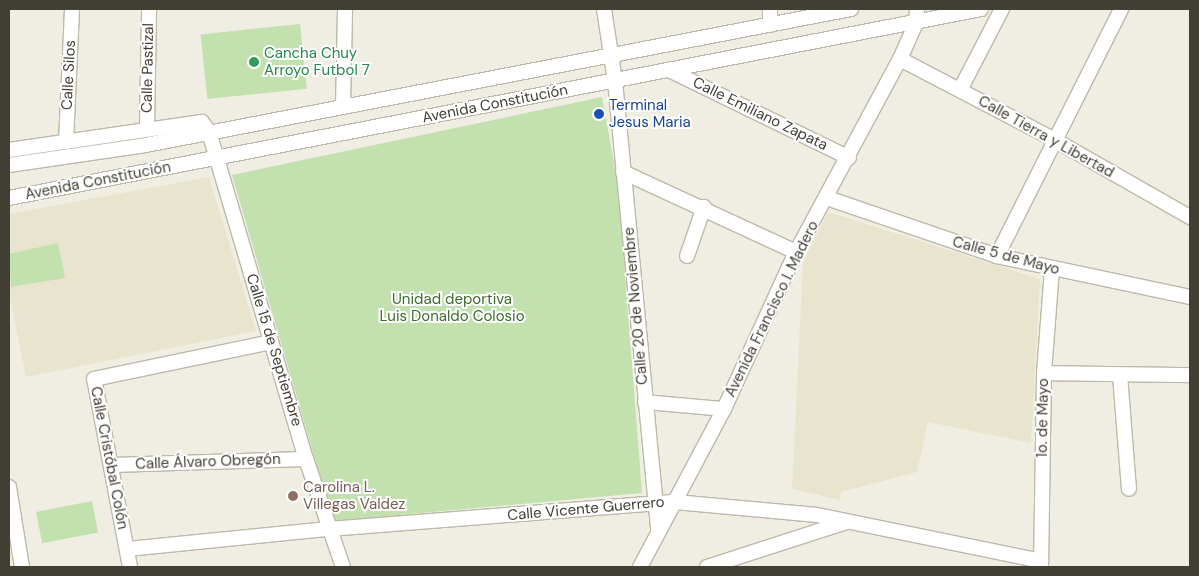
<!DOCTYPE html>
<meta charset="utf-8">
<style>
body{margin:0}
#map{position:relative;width:1199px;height:576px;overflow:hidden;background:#f0eee3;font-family:"DM Sans",sans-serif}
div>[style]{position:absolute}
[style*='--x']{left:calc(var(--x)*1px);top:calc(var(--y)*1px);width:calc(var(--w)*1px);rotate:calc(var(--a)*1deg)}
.education>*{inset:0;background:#e8e4ce}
.green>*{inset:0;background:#c3e1af;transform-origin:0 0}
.roads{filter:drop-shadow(1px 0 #bdb9aa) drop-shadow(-1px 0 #bdb9aa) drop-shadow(0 1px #bdb9aa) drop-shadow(0 -1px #bdb9aa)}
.minor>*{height:14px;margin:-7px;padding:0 7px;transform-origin:7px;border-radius:7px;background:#fff}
.dots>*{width:14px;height:14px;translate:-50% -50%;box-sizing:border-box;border:2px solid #fff;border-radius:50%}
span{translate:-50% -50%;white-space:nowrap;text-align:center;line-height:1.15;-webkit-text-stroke:4px #fff;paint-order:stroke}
.leisure-label{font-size:15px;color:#27864d}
.left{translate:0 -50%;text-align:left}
.street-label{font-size:15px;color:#413e34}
.transit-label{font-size:15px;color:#164399}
.park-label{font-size:15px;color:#3c6c2e}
.education-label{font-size:15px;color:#785e54}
.frame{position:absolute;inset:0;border:10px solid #413e34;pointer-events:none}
</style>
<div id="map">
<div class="education">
<i style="clip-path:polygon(209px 177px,256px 331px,26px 377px,9px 291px,9px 214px)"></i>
<i style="clip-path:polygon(828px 212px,1040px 279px,1031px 443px,928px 422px,917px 472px,841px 492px,840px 500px,792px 489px,803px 262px)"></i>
</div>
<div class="green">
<i style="left:300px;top:24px;width:65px;height:100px;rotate:84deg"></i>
<i style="clip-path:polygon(602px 97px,618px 185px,642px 493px,333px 521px,232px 175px)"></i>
<i style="clip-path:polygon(58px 243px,65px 278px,11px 287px,9px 254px)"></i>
<i style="left:92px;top:501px;width:32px;height:57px;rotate:79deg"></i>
</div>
<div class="roads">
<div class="minor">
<i style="--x:604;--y:9;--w:73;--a:81.3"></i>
<i style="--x:615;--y:81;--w:452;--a:84.5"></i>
<i style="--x:770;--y:9;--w:16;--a:90"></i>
<i style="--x:900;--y:59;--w:173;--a:27.6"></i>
<i style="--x:1053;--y:139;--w:158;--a:29.7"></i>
<i style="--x:671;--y:71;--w:198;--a:26"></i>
<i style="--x:960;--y:90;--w:91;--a:-62.6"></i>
<i style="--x:343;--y:107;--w:98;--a:-88.8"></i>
<i style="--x:147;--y:128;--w:119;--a:-89"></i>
<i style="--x:66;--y:142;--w:133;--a:-87.4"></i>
<i style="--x:9;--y:150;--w:195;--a:-8.3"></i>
<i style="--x:202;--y:122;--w:12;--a:55"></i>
<i style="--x:209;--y:132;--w:341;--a:73.5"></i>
<i style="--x:306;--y:459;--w:114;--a:71.1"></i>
<i style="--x:9;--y:165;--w:138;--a:-8.3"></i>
<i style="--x:146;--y:145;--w:718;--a:-10.92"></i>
<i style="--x:623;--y:172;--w:191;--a:24.8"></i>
<i style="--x:9;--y:198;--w:990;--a:-11"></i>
<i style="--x:827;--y:198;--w:180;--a:18.8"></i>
<i style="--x:997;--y:256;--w:197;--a:12"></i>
<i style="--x:687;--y:256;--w:52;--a:-70.9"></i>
<i style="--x:997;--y:256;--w:276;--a:-63.3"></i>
<i style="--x:1044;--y:373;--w:146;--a:0.8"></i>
<i style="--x:1120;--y:375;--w:114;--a:85.5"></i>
<i style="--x:645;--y:402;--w:79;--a:5.1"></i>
<i style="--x:111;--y:465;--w:195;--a:-1.8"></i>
<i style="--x:9;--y:487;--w:81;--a:80.8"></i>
<i style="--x:127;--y:549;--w:203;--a:-5.7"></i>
<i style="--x:329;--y:529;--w:347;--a:-4.5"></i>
<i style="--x:675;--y:502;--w:143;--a:5.2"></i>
<i style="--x:817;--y:515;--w:229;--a:11.6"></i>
<i style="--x:130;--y:567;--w:191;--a:-100.8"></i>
<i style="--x:94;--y:379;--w:181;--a:-11.8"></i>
<i style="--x:640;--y:567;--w:179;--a:-62"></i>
<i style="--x:724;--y:409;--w:173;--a:-65.4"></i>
<i style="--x:796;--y:252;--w:219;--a:-61.7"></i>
<i style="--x:900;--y:59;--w:39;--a:-66"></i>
<i style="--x:916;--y:23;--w:14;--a:-86"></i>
<i style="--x:707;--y:567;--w:146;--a:-17.9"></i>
<i style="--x:1041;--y:567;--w:194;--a:-89.1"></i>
<i style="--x:1044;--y:373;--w:104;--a:-85.6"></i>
</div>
</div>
<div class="dots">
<i style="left:254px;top:62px;background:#2e9e5b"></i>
<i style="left:599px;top:114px;background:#1a4fb4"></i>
<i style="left:293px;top:496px;background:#8d6e63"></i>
</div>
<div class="leisure-label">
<span class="left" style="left:264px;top:62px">Cancha Chuy<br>Arroyo Futbol 7</span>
</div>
<div class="street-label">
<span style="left:148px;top:68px;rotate:-89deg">Calle Pastizal</span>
<span style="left:69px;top:75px;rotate:-87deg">Calle Silos</span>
<span style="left:495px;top:104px;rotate:-11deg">Avenida Constitución</span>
<span style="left:760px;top:114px;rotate:26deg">Calle Emiliano Zapata</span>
<span style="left:1046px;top:137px;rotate:29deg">Calle Tierra y Libertad</span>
<span style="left:98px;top:181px;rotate:-11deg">Avenida Constitución</span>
<span style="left:1006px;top:256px;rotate:15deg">Calle 5 de Mayo</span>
<span style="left:636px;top:306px;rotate:-95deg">Calle 20 de Noviembre</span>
<span style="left:772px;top:309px;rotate:-64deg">Avenida Francisco I. Madero</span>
<span style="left:274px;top:350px;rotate:73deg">Calle 15 de Septiembre</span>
<span style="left:1043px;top:418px;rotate:-89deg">1o. de Mayo</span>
<span style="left:109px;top:458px;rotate:79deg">Calle Cristóbal Colón</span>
<span style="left:208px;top:462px;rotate:-2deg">Calle Álvaro Obregón</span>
<span style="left:586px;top:509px;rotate:-5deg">Calle Vicente Guerrero</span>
</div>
<div class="transit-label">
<span class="left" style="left:609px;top:114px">Terminal<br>Jesus Maria</span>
</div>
<div class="park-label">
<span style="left:452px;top:308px">Unidad deportiva<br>Luis Donaldo Colosio</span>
</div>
<div class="education-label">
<span class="left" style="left:303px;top:496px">Carolina L.<br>Villegas Valdez</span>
</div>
<div class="frame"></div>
</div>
